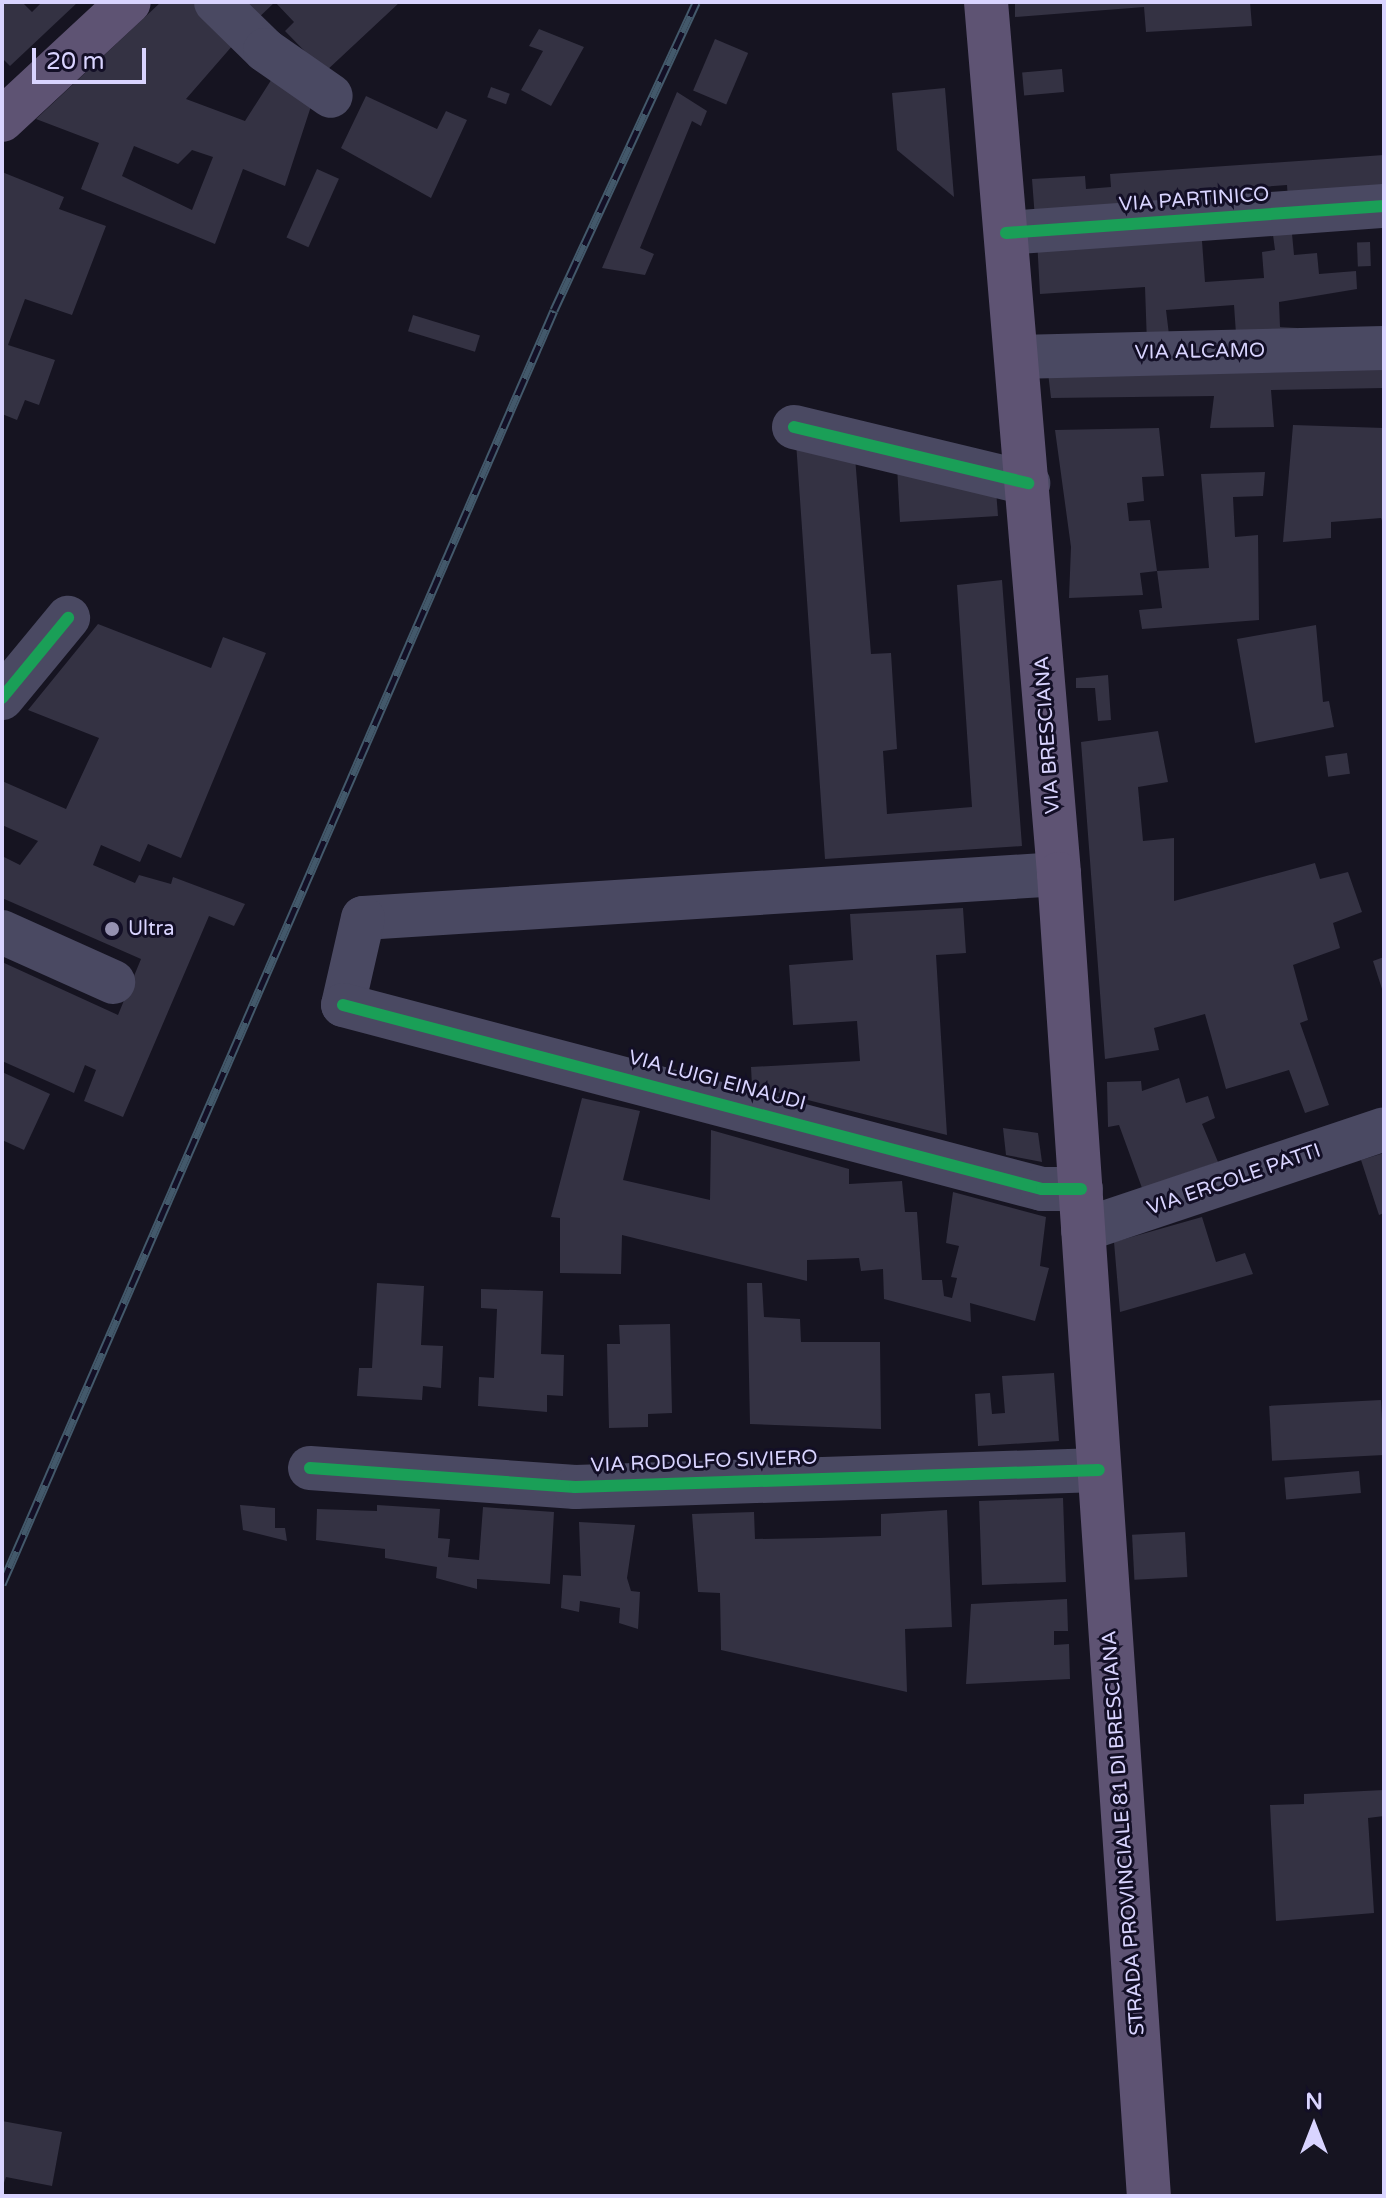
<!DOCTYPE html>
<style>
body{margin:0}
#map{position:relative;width:1386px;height:2198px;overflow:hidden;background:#161421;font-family:"Varela Round",sans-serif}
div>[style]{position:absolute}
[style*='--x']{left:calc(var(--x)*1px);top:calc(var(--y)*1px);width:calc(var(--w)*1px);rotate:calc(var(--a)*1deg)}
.building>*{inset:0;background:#343243;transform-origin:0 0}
.minor>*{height:44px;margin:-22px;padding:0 22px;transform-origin:22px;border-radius:22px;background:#4a4962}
.major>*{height:44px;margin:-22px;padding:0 22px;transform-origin:22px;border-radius:22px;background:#5e5373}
.rail>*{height:9px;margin-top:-4.5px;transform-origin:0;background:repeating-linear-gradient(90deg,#130f26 0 18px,#43596b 0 36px);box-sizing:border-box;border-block:2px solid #43596b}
.cycleway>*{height:12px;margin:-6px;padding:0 6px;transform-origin:6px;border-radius:6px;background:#1a9f57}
.dots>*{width:22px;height:22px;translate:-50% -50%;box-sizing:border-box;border:4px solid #130f26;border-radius:50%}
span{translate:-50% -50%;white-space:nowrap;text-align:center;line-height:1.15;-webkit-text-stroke:6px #130f26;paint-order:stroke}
.street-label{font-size:20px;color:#d9d4ff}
.poi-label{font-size:20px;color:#d9d4ff}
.left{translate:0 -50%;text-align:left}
.frame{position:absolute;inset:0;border:4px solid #d9d4ff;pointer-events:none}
.north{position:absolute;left:1274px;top:2086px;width:80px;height:80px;-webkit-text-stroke:6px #130f26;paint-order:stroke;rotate:0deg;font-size:22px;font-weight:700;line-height:32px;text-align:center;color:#d9d4ff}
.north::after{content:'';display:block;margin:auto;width:28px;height:36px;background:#d9d4ff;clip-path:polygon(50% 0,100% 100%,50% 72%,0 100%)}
.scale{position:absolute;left:32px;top:48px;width:114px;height:36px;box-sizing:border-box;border:4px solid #d9d4ff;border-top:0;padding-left:10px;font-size:24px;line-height:28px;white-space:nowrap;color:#d9d4ff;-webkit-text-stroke:6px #130f26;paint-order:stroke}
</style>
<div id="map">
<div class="building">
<i style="clip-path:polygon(22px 2px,32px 12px,42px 2px,78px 2px,10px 66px,2px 58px,2px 3px)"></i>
<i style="clip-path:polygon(evenodd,161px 2px,205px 2px,240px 37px,186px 99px,245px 121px,275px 74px,314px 97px,285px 186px,243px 169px,215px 244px,81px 189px,99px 143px,36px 119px,161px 2px,134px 146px,178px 164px,192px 150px,213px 157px,192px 210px,122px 176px,134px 146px)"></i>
<i style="clip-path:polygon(232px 2px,400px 2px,325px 72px,285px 31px,294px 22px,275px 2px,253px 23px)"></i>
<i style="clip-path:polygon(1015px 2px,1250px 2px,1252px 26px,1146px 32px,1144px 7px,1015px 17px)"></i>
<i style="clip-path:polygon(539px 29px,584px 47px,551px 106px,521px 90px,543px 51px,529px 46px)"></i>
<i style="left:715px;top:39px;width:36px;height:56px;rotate:23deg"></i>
<i style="left:1062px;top:69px;width:23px;height:40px;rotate:85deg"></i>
<i style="left:491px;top:87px;width:20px;height:11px;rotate:20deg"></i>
<i style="clip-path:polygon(945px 88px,954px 197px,897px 150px,892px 93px)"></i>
<i style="clip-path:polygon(677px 92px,707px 111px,701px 126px,692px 121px,640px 248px,654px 254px,645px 275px,602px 268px)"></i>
<i style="clip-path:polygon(366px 96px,437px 129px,446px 111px,467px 120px,431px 198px,341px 148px)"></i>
<i style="clip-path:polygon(1384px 155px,1384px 194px,1288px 201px,1287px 185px,1247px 188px,1248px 203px,1035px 219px,1032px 179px,1085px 176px,1086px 189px,1111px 187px,1110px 174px)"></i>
<i style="left:317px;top:169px;width:24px;height:75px;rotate:24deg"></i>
<i style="clip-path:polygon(2px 172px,64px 197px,59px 209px,106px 226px,72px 315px,25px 299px,8px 345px,55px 360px,39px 405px,25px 400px,17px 420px,2px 414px)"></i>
<i style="clip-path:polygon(1291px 223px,1294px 255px,1317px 253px,1319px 274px,1356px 271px,1357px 289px,1279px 302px,1280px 327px,1297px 328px,1298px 341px,1236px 334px,1234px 305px,1166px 310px,1170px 343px,1147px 344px,1145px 287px,1040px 294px,1037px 239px,1201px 227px,1205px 282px,1264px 278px,1262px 252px,1275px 250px,1273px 235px)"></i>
<i style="left:1370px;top:242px;width:24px;height:13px;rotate:88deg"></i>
<i style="left:413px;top:315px;width:70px;height:17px;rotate:17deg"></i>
<i style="clip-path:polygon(1384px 359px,1384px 388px,1271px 390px,1274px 427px,1210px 428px,1214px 396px,1051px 398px,1047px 364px)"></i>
<i style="clip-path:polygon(1293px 425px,1384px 428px,1384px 526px,1381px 518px,1331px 522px,1331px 538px,1283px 542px)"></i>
<i style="clip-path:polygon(1159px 428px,1164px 476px,1142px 477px,1144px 501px,1127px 503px,1129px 521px,1150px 520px,1157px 571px,1140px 573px,1143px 595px,1069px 598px,1071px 547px,1055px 430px)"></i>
<i style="clip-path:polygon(796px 442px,855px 457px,871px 654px,891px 653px,897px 749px,883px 751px,887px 814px,972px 807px,957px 585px,1002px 580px,1022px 846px,825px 859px)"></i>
<i style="clip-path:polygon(897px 466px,996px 490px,998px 516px,900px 522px)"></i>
<i style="clip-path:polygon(1265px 472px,1263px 496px,1233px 497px,1235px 537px,1258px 535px,1259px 620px,1142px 629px,1139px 610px,1162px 608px,1157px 571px,1209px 568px,1201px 474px)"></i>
<i style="clip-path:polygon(98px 624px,211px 668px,223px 637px,266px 653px,181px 858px,148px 844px,140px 862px,101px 845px,93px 865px,135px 883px,139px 875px,171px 884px,173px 877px,245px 904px,234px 926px,209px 916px,123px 1117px,84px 1101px,96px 1070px,85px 1065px,74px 1093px,2px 1061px,2px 962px,118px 1015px,141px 959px,2px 898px,2px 856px,20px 865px,38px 841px,2px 825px,2px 781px,66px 809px,99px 738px,28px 710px)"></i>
<i style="clip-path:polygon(1316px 625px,1323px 702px,1329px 701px,1334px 727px,1255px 743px,1237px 639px)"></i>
<i style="clip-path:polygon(1108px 675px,1111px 720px,1098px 721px,1095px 688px,1076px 688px,1076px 678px)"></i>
<i style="clip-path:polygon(1158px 731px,1168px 782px,1138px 787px,1143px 841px,1174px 838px,1174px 901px,1315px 863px,1320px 879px,1348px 872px,1362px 912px,1333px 923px,1340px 948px,1293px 965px,1308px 1020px,1300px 1023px,1329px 1105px,1305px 1113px,1289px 1070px,1226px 1089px,1205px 1014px,1154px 1028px,1159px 1050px,1105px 1059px,1081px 742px)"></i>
<i style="left:1347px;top:753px;width:21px;height:22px;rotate:82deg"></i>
<i style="clip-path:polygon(963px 908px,966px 953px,936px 955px,947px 1135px,752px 1086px,751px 1067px,860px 1061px,857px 1021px,793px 1025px,789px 965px,853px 960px,850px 914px)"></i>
<i style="clip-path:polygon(1384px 957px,1384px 992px,1383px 992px,1373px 961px)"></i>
<i style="clip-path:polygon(2px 1072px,50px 1094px,24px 1150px,2px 1140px)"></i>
<i style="clip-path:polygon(1179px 1078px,1186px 1103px,1208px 1096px,1215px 1118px,1202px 1124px,1218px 1162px,1142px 1188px,1119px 1125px,1108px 1127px,1107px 1082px,1141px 1081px,1142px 1091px)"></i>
<i style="clip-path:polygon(582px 1098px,640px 1111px,623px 1180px,710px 1200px,711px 1130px,849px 1169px,849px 1184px,902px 1181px,905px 1212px,917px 1212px,922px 1280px,942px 1280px,944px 1296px,952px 1298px,957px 1278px,951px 1277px,959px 1246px,946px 1243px,953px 1192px,1046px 1217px,1040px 1266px,1049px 1268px,1035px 1321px,970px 1303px,971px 1322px,884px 1299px,883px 1269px,861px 1271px,859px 1258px,807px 1260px,807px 1281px,622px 1235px,621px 1274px,560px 1273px,560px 1218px,551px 1217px)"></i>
<i style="clip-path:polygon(1003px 1128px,1038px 1133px,1042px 1162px,1006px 1155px)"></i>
<i style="clip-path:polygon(1384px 1153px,1384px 1213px,1379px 1215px,1361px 1160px)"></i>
<i style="clip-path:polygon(1202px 1217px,1216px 1262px,1245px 1253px,1253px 1274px,1120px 1312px,1114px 1242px)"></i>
<i style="clip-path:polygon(377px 1283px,424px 1286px,421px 1345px,443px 1346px,441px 1388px,423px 1386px,422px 1400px,357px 1396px,359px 1368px,372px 1368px)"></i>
<i style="clip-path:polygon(747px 1283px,762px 1283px,764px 1317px,800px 1319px,801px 1342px,880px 1342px,881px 1429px,750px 1424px)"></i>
<i style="clip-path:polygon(481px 1289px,543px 1291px,541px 1354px,564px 1355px,563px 1396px,547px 1395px,547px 1412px,478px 1406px,479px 1377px,494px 1378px,497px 1309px,481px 1308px)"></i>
<i style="clip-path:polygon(670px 1324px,672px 1413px,648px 1414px,648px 1427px,609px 1428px,607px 1344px,620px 1344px,619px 1325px)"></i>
<i style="clip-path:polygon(1054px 1373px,1059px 1441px,978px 1446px,975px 1394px,990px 1393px,992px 1414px,1005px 1413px,1002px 1376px)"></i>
<i style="left:1381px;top:1400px;width:55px;height:112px;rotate:87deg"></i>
<i style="left:1359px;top:1471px;width:22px;height:75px;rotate:85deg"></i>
<i style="left:1063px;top:1498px;width:84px;height:84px;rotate:88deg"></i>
<i style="clip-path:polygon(240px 1505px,275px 1508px,275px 1528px,285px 1528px,287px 1541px,243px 1530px)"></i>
<i style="clip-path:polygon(377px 1505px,440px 1509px,438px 1538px,450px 1539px,448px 1557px,479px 1560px,483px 1507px,554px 1512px,550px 1584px,477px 1579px,477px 1589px,436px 1578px,437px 1567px,385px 1558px,385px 1549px,316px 1540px,317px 1509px,377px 1511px)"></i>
<i style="clip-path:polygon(947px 1510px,952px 1627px,905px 1629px,907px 1692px,721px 1650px,720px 1593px,698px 1592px,692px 1514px,754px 1512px,755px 1539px,818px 1538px,881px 1536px,881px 1514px)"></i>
<i style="clip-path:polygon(579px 1522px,635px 1525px,627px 1578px,631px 1591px,640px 1592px,638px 1629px,619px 1623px,620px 1608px,580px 1601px,579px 1612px,561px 1608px,563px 1575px,581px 1576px)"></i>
<i style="left:1185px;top:1532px;width:45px;height:53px;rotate:87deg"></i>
<i style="clip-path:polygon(1067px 1599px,1068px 1631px,1054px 1631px,1054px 1645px,1069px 1644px,1070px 1679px,966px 1684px,971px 1604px)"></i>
<i style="clip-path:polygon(1384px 1790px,1384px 1816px,1368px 1818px,1374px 1913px,1276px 1921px,1270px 1805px,1304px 1804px,1304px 1794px)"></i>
<i style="clip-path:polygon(2px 2121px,62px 2132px,52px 2186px,6px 2177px,2px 2189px)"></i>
</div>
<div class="minor">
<i style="--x:216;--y:2;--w:69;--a:44.4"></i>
<i style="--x:265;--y:50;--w:80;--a:34.9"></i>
<i style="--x:1006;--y:233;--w:379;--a:-4.1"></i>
<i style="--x:1017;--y:357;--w:367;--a:-1.4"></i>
<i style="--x:794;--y:427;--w:241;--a:13.5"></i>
<i style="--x:2;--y:698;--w:104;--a:-50.5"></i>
<i style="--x:1059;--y:874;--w:697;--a:176.38"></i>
<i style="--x:363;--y:918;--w:89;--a:102.9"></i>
<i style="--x:343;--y:1005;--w:723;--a:14.75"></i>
<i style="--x:1042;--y:1189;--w:39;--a:0"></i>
<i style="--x:2;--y:932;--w:122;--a:24.2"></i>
<i style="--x:1083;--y:1230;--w:317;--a:-18.5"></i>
<i style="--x:310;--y:1468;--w:266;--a:4.1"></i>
<i style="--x:575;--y:1487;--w:524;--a:-1.86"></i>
</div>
<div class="major">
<i style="--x:986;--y:2;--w:875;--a:85.21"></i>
<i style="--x:1059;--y:874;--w:1325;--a:86.11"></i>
<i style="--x:2;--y:120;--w:173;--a:-42.9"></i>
</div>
<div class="rail">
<i style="--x:2;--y:1584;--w:1388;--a:-66.57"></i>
<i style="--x:554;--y:310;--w:339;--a:-65.2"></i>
</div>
<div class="cycleway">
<i style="--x:1006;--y:233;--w:379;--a:-4.1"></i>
<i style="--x:794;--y:427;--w:241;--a:13.5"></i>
<i style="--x:2;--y:698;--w:104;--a:-50.5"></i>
<i style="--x:343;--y:1005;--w:723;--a:14.75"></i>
<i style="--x:1042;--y:1189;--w:39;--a:0"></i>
<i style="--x:310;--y:1468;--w:266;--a:4.1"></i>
<i style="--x:575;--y:1487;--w:524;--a:-1.86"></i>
</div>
<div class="dots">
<i style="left:112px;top:929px;background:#9591b1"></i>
</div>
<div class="street-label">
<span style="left:1194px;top:200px;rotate:-4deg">VIA PARTINICO</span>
<span style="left:1200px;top:352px;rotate:-1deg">VIA ALCAMO</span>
<span style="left:1048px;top:735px;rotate:-94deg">VIA BRESCIANA</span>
<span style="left:717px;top:1081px;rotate:15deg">VIA LUIGI EINAUDI</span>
<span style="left:1234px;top:1180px;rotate:-19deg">VIA ERCOLE PATTI</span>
<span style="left:704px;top:1462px;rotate:-2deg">VIA RODOLFO SIVIERO</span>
<span style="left:1124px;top:1833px;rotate:-94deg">STRADA PROVINCIALE 81 DI BRESCIANA</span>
</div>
<div class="poi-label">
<span class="left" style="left:128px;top:929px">Ultra</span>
</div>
<div class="frame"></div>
<div class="north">N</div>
<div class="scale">20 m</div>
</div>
